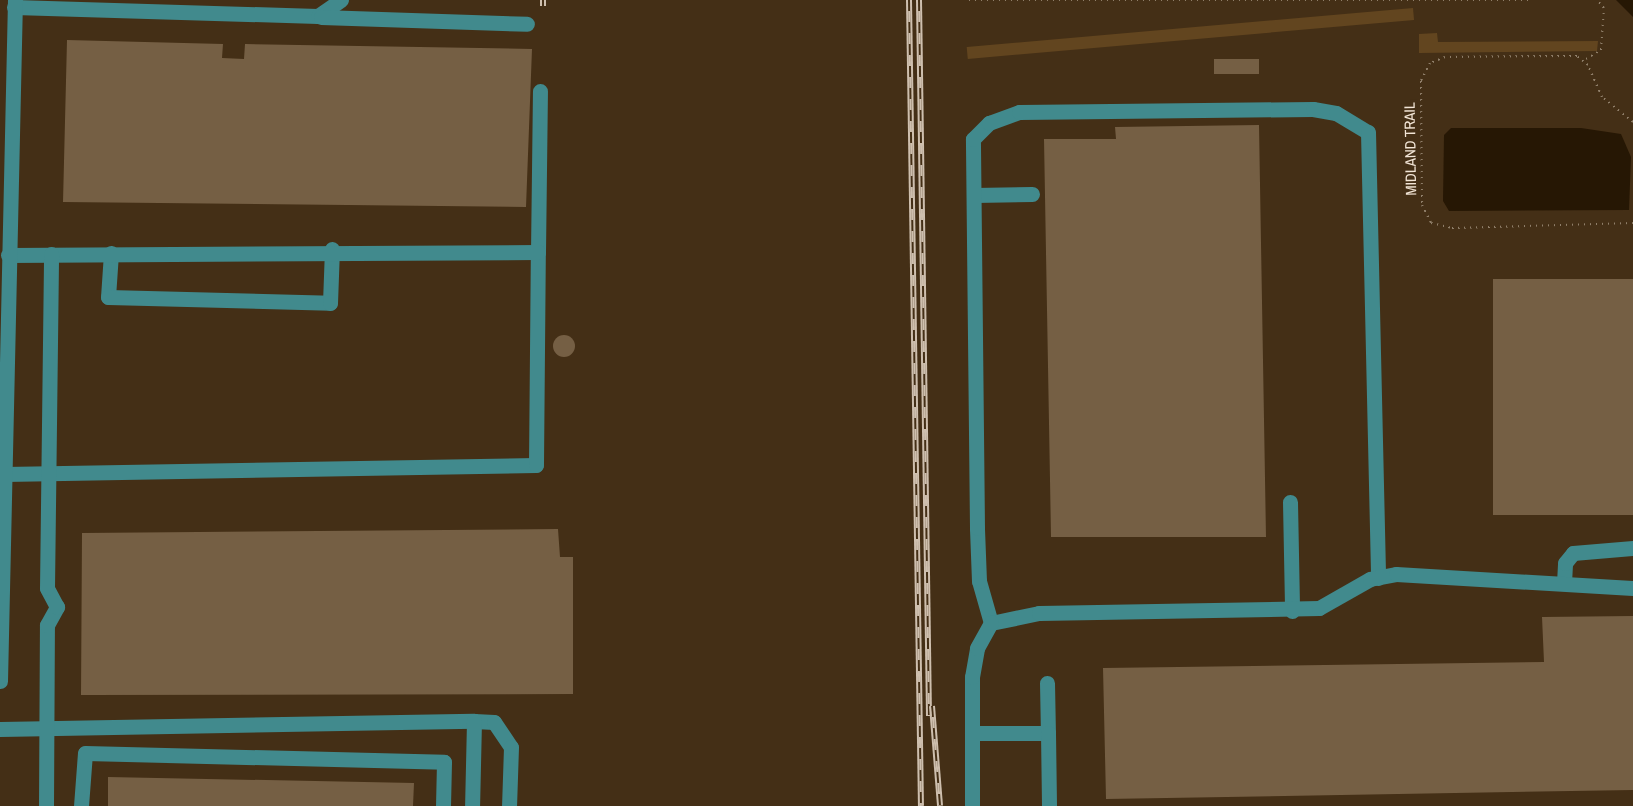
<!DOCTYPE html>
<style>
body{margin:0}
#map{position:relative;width:1633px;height:806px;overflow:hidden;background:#442f16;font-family:"Archivo Narrow",sans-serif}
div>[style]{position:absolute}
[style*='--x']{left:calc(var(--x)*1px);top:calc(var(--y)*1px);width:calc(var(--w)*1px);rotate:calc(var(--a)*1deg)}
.green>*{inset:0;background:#62451f;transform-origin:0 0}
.water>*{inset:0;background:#261704}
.building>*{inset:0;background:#755f44;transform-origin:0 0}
.round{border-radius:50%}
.path>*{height:2px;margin-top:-1px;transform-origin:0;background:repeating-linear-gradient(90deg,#907f6a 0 1.5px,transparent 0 6px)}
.minor>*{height:15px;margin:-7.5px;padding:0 7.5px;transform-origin:7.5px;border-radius:7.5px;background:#418a8d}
.rail>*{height:6px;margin-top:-3px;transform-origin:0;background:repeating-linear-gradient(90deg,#442f16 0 11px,#cebfae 0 22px);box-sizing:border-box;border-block:2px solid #cebfae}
span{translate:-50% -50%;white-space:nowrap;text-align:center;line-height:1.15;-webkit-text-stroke:6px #442f16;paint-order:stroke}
.street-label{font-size:15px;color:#f2e5d6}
</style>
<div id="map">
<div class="green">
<i style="left:1413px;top:8px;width:12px;height:448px;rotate:85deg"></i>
<i style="clip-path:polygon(1437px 33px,1438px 42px,1598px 41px,1597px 51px,1419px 53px,1419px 34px)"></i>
</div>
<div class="water">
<i style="clip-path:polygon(1616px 0,1633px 0,1633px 17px)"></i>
<i style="clip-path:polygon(1451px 128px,1581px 128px,1621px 134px,1631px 157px,1629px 210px,1449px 211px,1443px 201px,1444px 135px)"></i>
</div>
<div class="building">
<i style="clip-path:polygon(67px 40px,223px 44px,222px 58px,244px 59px,245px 44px,532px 49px,526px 207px,63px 202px)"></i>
<i style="left:1214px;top:59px;width:45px;height:15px"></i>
<i style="clip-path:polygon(1259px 125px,1266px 537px,1051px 537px,1044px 139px,1116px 139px,1115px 127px)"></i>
<i style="left:1633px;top:279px;width:236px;height:140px;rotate:90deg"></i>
<i class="round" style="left:553px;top:335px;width:22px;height:22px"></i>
<i style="clip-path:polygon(558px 529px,560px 557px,573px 557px,573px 694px,81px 695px,82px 533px)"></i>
<i style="clip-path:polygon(1633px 616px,1633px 790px,1106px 799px,1103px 668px,1544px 662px,1542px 617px)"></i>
<i style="clip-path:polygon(108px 777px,414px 783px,413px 806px,108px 806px)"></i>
</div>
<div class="path">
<i style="--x:969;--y:0;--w:562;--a:0"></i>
<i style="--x:1586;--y:59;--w:17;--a:-31"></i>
<i style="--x:1601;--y:50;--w:42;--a:-85.9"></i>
<i style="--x:1604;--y:8;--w:11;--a:-131"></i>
<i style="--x:1633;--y:122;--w:40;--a:-141"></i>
<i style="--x:1602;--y:97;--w:35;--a:-114"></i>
<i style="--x:1588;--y:65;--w:14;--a:-141"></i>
<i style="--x:1577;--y:56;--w:132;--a:179.6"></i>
<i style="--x:1445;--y:57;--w:16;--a:158"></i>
<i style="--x:1430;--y:63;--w:20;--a:117"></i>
<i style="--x:1421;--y:81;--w:124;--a:89.5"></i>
<i style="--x:1422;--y:205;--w:20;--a:63"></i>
<i style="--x:1431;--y:223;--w:22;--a:13"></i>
<i style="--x:1452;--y:228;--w:181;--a:-1.6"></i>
</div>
<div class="minor">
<i style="--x:14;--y:7;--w:304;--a:1.7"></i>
<i style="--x:318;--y:16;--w:28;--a:-35"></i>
<i style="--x:321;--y:17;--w:206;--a:1.9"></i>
<i style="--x:974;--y:195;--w:58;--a:-1"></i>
<i style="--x:538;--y:252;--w:161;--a:-89.3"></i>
<i style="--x:111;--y:253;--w:44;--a:93.9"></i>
<i style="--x:108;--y:297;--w:222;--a:1.5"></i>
<i style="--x:330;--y:303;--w:54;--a:-87.9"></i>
<i style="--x:4;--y:474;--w:532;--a:-0.97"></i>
<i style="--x:536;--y:465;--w:213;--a:-89.5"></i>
<i style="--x:538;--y:252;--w:530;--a:179.68"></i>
<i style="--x:1290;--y:502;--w:109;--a:88.9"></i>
<i style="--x:1564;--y:583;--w:20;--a:-87"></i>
<i style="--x:1565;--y:563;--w:13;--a:-51"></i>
<i style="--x:1573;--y:553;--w:60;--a:-4.8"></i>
<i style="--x:991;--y:623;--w:44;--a:-105.9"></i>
<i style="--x:979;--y:581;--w:53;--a:-92.2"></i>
<i style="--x:977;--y:528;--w:389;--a:-90.6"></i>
<i style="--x:973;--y:139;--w:23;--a:-45"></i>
<i style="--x:989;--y:123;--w:32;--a:-20"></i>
<i style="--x:1019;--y:112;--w:294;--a:-0.6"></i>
<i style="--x:1313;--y:109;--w:23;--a:10"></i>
<i style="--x:1336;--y:113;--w:37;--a:31"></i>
<i style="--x:1368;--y:132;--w:446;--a:88.7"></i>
<i style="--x:991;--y:623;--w:49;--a:-11.8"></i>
<i style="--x:1039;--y:613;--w:280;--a:-1"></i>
<i style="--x:1319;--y:608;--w:59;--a:-29.6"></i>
<i style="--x:1370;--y:579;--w:26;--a:-11"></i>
<i style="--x:1396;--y:574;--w:237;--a:3.4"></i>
<i style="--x:0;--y:681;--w:681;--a:-88.74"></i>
<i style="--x:1047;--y:683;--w:50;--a:88.9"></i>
<i style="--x:474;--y:721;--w:20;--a:3"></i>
<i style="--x:494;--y:722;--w:30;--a:56"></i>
<i style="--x:511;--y:747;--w:59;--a:91.9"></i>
<i style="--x:0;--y:729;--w:474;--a:-1"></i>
<i style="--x:474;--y:721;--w:85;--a:91.3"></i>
<i style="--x:972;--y:733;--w:76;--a:0"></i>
<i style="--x:1048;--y:733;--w:73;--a:89.2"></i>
<i style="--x:46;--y:806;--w:181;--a:-89.7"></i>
<i style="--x:47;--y:625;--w:21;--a:-61"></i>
<i style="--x:57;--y:607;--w:21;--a:-118"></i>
<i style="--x:47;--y:588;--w:334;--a:-89.3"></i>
<i style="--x:81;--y:806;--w:53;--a:-85.7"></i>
<i style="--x:85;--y:753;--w:359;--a:1.4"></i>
<i style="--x:444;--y:762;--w:44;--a:91.3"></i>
<i style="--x:972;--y:806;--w:129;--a:-90"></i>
<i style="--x:972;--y:677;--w:29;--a:-80"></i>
<i style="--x:977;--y:648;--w:29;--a:-61"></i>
</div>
<div class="rail">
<i style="--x:909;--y:0;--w:806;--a:89.15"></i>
<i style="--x:919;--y:0;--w:716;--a:89.2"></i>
<i style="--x:543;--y:6;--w:6;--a:-90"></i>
<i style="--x:932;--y:706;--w:100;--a:85.4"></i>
</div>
<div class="street-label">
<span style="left:1410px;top:149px;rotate:-91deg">MIDLAND TRAIL</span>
</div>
</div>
